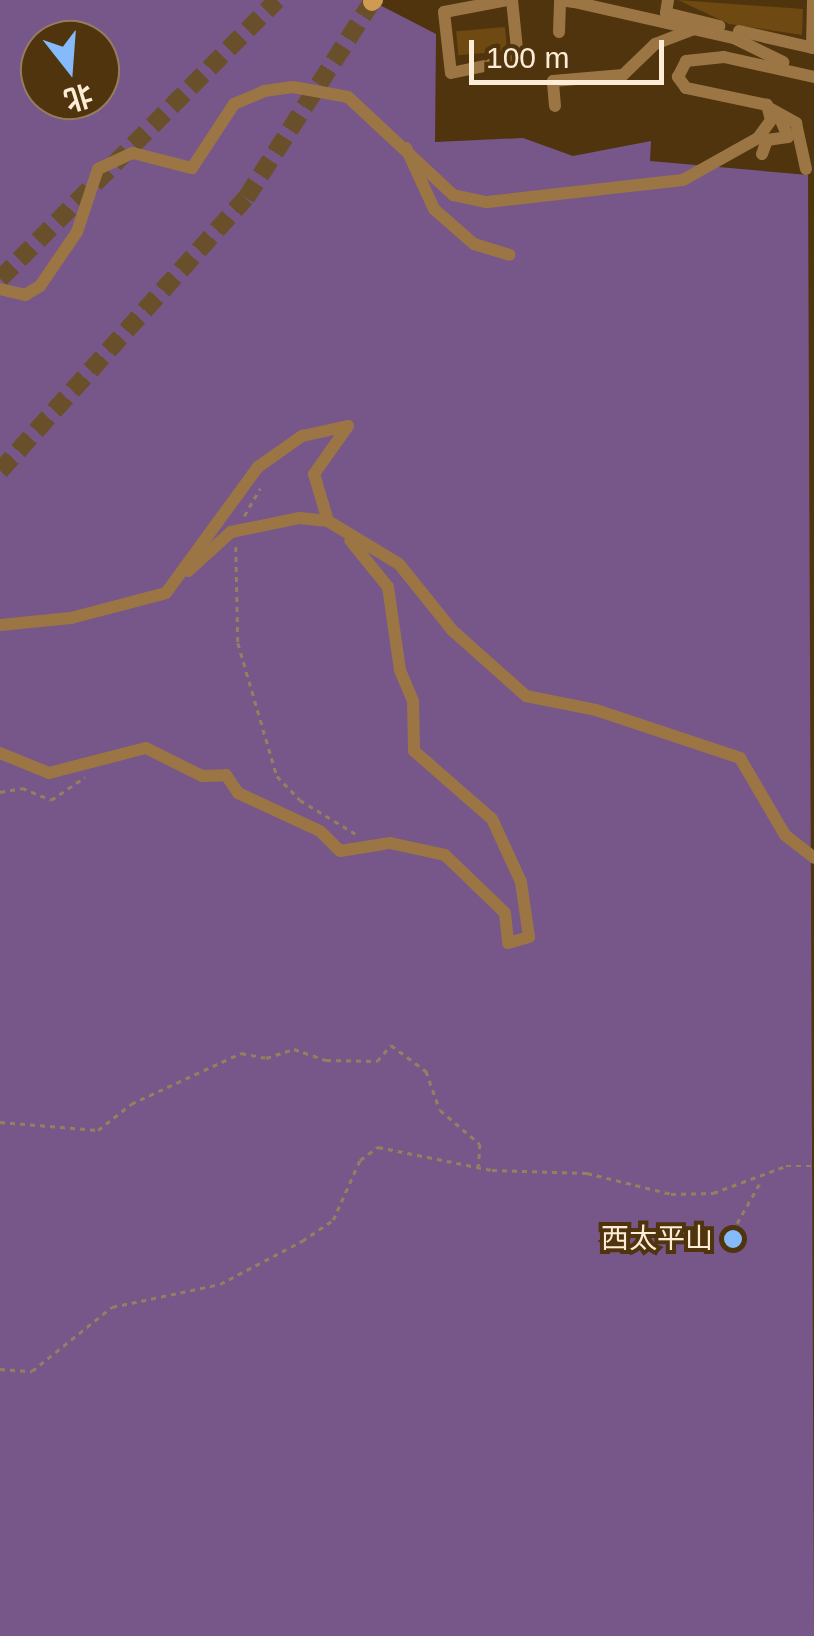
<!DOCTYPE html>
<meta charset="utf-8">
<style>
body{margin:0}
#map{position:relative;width:814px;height:1636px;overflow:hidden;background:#4f340d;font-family:Helvetica,"Noto Sans SC",sans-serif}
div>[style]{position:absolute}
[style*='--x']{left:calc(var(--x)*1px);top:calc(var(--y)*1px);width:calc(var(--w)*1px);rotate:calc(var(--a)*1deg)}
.green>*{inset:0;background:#775789}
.building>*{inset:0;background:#6e4a12;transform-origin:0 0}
.highway-tunnel>*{height:18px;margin-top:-9px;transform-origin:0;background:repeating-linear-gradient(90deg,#69502b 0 18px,transparent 0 27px)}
.path>*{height:2.5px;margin-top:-1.25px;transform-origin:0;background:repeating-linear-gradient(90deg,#967f5f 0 5px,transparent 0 10px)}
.minor>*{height:12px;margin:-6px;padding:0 6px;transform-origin:6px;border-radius:6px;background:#9b7644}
.highway>*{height:18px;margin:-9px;padding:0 9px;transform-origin:9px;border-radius:9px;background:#cf9b53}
.dots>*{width:28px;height:28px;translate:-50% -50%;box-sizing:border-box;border:5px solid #4f340d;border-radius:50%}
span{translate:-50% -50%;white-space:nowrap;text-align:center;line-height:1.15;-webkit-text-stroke:8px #4f340d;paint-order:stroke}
.poi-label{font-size:28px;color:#fdecd7}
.right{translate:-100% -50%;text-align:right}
.north{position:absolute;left:20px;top:20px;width:100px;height:100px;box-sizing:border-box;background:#4f340d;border:2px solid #957e5e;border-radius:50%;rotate:163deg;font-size:28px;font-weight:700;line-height:40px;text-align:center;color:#fdecd7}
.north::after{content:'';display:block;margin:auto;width:35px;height:45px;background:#85bbfb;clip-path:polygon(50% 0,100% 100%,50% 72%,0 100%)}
.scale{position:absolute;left:469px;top:40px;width:195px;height:45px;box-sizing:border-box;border:5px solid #fdecd7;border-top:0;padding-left:12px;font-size:30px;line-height:35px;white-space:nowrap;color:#fdecd7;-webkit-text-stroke:8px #4f340d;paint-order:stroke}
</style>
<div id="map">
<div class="green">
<i style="clip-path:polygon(evenodd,0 0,370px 0,436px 34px,435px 142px,523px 138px,573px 156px,651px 141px,650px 161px,808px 175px,814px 1636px,0 1636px,0 0,40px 40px,100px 40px,100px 100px,40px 100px,40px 40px)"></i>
</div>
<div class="building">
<i style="clip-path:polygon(678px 0,803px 9px,802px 35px,729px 24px)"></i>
<i style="left:505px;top:27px;width:24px;height:49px;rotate:85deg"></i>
</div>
<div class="highway-tunnel">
<i style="--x:0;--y:279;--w:393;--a:-45.2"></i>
<i style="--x:0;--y:471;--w:367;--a:-48"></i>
<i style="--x:246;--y:198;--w:233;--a:-57.3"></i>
</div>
<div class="path">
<i style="--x:244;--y:516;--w:32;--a:-60"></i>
<i style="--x:236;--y:547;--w:96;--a:88.8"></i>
<i style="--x:238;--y:643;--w:139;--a:73.7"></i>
<i style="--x:277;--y:776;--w:33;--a:46"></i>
<i style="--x:300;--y:800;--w:66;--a:31.3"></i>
<i style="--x:0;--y:792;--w:22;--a:-10"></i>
<i style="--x:22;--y:788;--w:31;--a:22"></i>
<i style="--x:51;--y:800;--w:41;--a:-34.1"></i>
<i style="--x:0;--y:1122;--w:98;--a:4.7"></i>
<i style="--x:98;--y:1130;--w:42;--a:-38.2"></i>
<i style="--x:131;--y:1104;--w:121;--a:-24.9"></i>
<i style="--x:241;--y:1053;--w:25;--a:11"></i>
<i style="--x:266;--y:1058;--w:29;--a:-18"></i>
<i style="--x:294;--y:1049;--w:34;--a:19"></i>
<i style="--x:326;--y:1060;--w:51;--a:1.1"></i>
<i style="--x:377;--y:1061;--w:21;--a:-49"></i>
<i style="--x:391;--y:1045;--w:44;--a:36.6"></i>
<i style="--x:426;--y:1071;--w:41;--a:70.3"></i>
<i style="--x:440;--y:1110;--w:52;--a:40.4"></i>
<i style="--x:480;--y:1144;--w:22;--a:93"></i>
<i style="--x:732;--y:1232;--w:59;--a:-60.4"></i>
<i style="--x:0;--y:1369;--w:32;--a:4"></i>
<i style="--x:32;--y:1371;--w:102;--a:-38.7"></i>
<i style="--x:112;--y:1307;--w:110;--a:-12"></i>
<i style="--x:220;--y:1284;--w:93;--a:-27.7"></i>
<i style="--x:302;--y:1241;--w:37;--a:-34"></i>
<i style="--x:333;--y:1220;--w:66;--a:-65.8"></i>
<i style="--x:360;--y:1160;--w:22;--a:-36"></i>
<i style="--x:378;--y:1147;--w:116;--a:11.4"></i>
<i style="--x:492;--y:1170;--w:95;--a:1.8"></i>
<i style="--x:587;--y:1173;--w:87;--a:14"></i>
<i style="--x:671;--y:1194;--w:42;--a:-1.4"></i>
<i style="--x:713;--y:1193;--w:78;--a:-20.3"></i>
<i style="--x:786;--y:1166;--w:28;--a:0"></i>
</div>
<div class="minor">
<i style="--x:507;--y:0;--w:64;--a:169.2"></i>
<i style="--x:444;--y:12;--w:61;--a:83.5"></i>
<i style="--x:451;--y:73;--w:68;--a:-11.8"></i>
<i style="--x:518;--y:59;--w:59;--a:-95.8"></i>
<i style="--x:668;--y:0;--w:13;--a:99"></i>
<i style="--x:666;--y:13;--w:55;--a:13.8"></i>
<i style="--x:739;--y:31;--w:77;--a:12.8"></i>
<i style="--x:559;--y:32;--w:32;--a:-88"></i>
<i style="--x:560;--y:0;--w:14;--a:8"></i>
<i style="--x:574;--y:2;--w:164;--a:12.7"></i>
<i style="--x:734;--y:38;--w:55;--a:26.1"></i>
<i style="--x:812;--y:48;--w:48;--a:-88.8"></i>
<i style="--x:555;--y:106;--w:25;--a:-95"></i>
<i style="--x:553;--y:81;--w:70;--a:-4.9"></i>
<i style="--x:623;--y:75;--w:45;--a:-44.1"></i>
<i style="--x:655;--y:44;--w:40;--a:-21"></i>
<i style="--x:771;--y:109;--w:29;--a:29"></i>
<i style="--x:796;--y:123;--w:47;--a:77.7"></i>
<i style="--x:406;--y:148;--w:67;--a:65.3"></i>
<i style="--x:434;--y:209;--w:53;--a:41.2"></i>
<i style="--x:474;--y:244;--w:37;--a:17"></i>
<i style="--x:762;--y:154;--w:15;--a:-70"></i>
<i style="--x:767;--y:140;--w:21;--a:-8"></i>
<i style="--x:788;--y:137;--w:26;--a:-113"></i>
<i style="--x:0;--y:289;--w:26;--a:13"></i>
<i style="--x:25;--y:295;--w:17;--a:-31"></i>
<i style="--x:40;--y:286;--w:65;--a:-55.6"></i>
<i style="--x:77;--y:232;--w:66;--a:-71.6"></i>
<i style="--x:98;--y:169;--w:38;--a:-25"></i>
<i style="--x:133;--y:153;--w:61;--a:14.3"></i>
<i style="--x:192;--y:168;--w:77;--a:-56.7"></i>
<i style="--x:234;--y:104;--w:33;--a:-23"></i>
<i style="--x:264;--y:91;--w:29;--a:-8"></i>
<i style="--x:293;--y:87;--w:56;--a:10.3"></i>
<i style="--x:348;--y:97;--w:144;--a:43"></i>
<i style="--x:453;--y:195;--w:35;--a:12"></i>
<i style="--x:487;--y:202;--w:197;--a:-6.4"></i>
<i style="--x:683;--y:180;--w:86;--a:-29.2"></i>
<i style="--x:758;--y:138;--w:22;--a:-54"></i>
<i style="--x:771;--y:120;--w:16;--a:-105"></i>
<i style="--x:767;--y:105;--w:83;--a:-168.1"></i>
<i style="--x:686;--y:88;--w:14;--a:-126"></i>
<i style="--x:678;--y:77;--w:18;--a:-63"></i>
<i style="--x:686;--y:61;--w:38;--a:-6"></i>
<i style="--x:724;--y:57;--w:92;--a:12.5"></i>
<i style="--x:188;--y:571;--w:58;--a:-42.2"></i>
<i style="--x:231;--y:532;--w:69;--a:-11.6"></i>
<i style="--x:299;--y:518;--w:29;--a:6"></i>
<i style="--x:328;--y:521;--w:83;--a:31.2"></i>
<i style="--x:399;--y:564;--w:85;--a:51.2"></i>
<i style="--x:452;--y:630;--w:99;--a:41.7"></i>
<i style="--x:526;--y:696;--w:71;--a:11.3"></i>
<i style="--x:596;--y:710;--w:152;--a:18.4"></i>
<i style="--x:740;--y:758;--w:89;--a:59.7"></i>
<i style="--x:785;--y:835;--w:37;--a:38"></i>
<i style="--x:0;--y:625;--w:71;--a:-5.6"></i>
<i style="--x:71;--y:618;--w:98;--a:-14.7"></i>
<i style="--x:166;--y:593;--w:156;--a:-53.9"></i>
<i style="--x:258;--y:467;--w:54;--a:-35.2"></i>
<i style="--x:302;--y:436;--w:47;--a:-12.3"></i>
<i style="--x:348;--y:426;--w:59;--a:125.3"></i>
<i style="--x:314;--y:474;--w:49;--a:73.4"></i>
<i style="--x:0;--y:753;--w:53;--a:22.2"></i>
<i style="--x:49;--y:773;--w:100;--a:-14.5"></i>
<i style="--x:146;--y:748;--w:63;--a:26.6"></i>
<i style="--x:202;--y:776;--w:24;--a:-2"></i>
<i style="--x:226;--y:775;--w:22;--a:56"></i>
<i style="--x:238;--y:793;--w:90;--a:24.9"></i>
<i style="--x:320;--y:831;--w:28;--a:45"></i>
<i style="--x:340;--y:851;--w:51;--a:-9.1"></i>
<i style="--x:390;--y:843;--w:56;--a:12.3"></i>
<i style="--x:445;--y:855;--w:83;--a:44"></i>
<i style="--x:505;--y:913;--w:30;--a:84"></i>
<i style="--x:508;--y:943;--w:22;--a:-16"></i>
<i style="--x:529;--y:937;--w:56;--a:-98.3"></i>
<i style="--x:521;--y:882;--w:69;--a:-114.7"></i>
<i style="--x:492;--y:819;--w:103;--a:-138.9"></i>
<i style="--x:414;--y:751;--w:50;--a:-91.1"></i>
<i style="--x:413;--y:701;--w:34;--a:-113"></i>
<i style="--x:400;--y:670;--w:84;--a:-98.2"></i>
<i style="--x:388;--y:587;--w:60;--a:-129"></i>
</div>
<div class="highway">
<i style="--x:372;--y:2;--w:3;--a:-45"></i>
</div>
<div class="dots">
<i style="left:733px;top:1239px;background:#85bbfb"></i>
</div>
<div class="poi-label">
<span class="right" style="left:713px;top:1239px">西太平山</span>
</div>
<div class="north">北</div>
<div class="scale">100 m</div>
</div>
